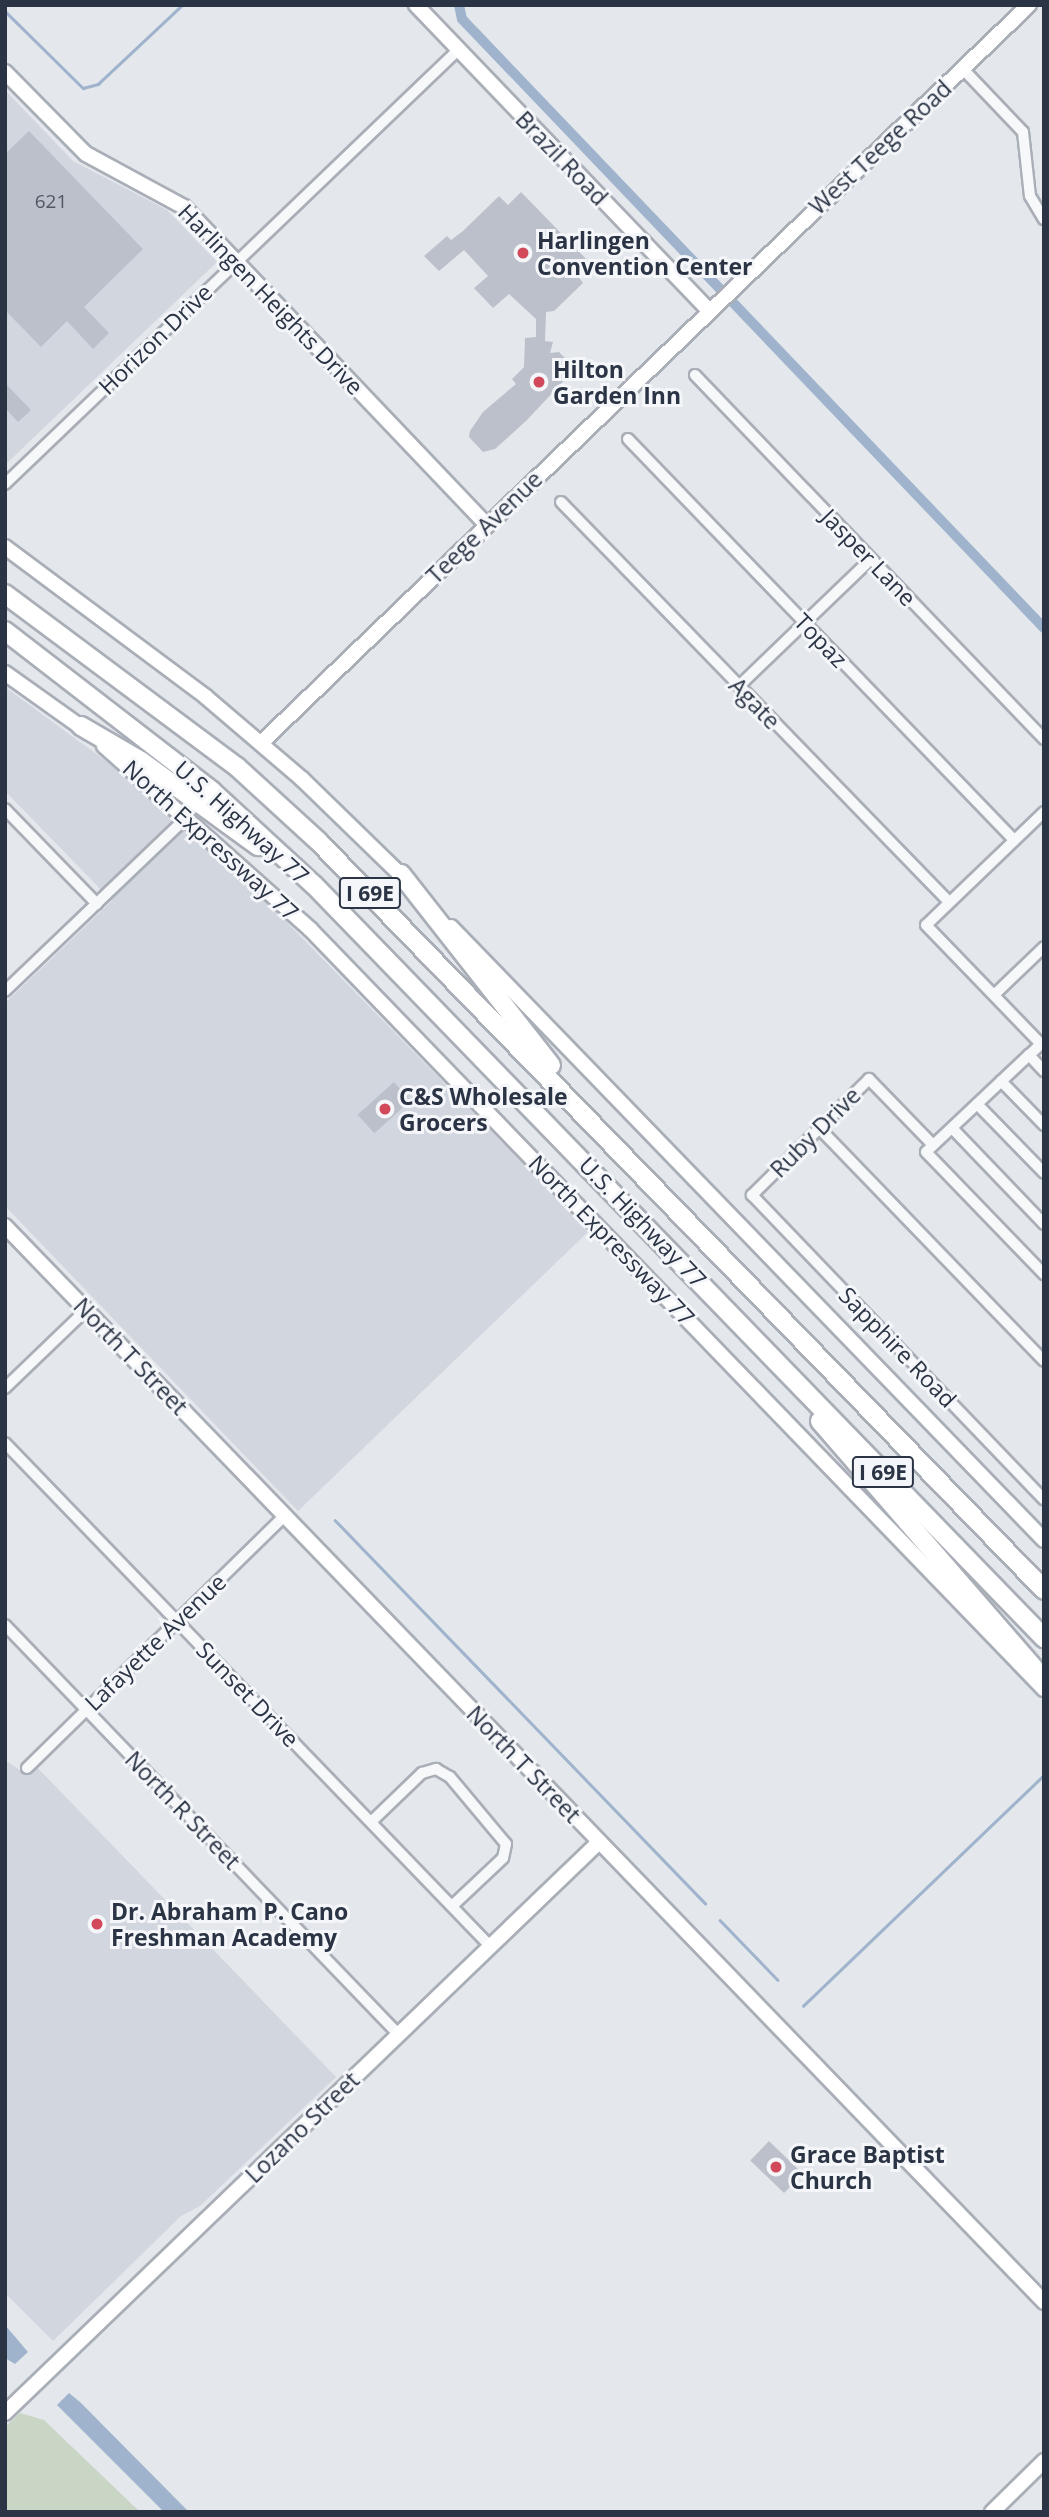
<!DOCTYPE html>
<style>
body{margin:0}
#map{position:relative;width:1049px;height:2517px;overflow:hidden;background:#e4e7ec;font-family:"Open Sans",sans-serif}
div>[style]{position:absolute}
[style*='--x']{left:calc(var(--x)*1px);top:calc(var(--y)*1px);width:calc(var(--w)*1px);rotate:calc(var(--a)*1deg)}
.built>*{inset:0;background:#d2d6de}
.green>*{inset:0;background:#c9d6c5}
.water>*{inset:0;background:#9fb4cc}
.stream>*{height:2.5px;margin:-1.25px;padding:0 1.25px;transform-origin:1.25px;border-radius:1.25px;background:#9fb4cc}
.canal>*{height:10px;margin:-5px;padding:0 5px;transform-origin:5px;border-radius:5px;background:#9fb4cc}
.building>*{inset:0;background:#bbc0ca;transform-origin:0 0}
.roads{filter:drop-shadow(2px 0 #a9aeb7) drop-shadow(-2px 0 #a9aeb7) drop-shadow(0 2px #a9aeb7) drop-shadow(0 -2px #a9aeb7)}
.street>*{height:10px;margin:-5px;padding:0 5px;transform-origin:5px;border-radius:5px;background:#f7f8fa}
.secondary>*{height:14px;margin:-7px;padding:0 7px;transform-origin:7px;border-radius:7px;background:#fff}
.highway>*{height:18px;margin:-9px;padding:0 9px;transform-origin:9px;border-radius:9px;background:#fff}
.dots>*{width:19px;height:19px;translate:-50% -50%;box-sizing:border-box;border:4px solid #f4f6f9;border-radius:50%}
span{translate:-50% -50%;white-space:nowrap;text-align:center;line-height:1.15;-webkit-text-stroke:6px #f4f6f9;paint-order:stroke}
.number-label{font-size:19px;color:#4f5766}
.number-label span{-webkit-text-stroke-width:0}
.shield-label span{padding:2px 5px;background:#f4f6f9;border:2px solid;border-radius:5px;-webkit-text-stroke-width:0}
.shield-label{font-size:21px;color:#2b3445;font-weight:700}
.street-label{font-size:23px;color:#2b3445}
.poi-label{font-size:23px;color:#2b3445;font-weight:700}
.left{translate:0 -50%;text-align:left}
.frame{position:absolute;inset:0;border:7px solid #2b3445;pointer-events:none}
</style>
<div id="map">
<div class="built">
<i style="clip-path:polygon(5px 90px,73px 161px,167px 210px,217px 262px,5px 465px)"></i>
<i style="clip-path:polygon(5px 687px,106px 761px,261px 896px,589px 1231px,298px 1511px,5px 1206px,5px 1003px,112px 901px,5px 791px)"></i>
<i style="clip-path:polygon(5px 1760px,21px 1771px,31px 1761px,336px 2077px,200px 2206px,181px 2216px,53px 2341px,5px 2293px)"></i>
</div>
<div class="green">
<i style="clip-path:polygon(20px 2413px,44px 2420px,140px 2512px,5px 2512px,5px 2427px)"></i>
</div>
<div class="water">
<i style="clip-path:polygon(5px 2325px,28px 2352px,15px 2364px,5px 2358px)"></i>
<i style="clip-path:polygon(69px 2393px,80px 2402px,189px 2512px,164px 2512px,57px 2405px)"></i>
</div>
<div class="stream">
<i style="--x:5;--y:11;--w:110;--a:44.6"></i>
<i style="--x:83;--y:88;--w:16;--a:-15"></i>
<i style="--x:98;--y:84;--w:115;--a:-43.2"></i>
<i style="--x:335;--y:1520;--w:533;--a:45.99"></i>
<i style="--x:720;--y:1920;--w:83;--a:46"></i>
<i style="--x:803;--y:2006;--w:334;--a:-43.8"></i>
</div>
<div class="canal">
<i style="--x:459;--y:5;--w:14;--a:78"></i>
<i style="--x:462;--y:19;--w:842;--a:46.3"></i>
</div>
<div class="building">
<i style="clip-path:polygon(29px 131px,143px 249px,84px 307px,109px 333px,93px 349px,67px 321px,41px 347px,5px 310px,5px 154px)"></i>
<i style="clip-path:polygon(521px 192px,590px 263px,578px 276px,583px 283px,554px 311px,546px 312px,545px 341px,553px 342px,550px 353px,559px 352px,574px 367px,572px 372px,526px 421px,495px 449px,483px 452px,469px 437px,470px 431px,483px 412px,516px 384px,512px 379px,524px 367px,525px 338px,536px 337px,536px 319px,509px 294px,493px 308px,474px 288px,488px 276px,464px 250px,439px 271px,424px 256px,447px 236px,451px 240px,463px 231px,499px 196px,508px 205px)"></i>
<i style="clip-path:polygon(5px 383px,31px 410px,18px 422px,5px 408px)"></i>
<i style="left:394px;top:1082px;width:25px;height:49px;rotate:48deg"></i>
<i style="left:769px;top:2141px;width:47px;height:27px;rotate:44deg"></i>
</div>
<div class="roads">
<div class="street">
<i style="--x:963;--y:69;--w:87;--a:46.4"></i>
<i style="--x:1023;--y:132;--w:64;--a:83.8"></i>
<i style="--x:1030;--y:196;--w:27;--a:59"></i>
<i style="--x:695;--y:375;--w:504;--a:46.21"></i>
<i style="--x:628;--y:439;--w:557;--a:46.09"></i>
<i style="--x:5;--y:484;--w:627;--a:-43.77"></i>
<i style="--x:561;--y:502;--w:557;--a:45.87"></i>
<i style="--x:739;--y:686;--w:183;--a:-43.9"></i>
<i style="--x:5;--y:809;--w:132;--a:45.9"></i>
<i style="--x:1044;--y:812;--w:163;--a:136.2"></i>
<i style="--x:926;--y:925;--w:165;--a:46"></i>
<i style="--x:1041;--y:1044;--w:16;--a:137"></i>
<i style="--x:1029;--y:1055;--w:22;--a:47"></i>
<i style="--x:5;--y:991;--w:252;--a:-43.7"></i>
<i style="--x:994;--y:995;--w:69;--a:-43.8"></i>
<i style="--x:1029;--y:1055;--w:141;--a:136.7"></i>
<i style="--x:926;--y:1152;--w:170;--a:46"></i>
<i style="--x:1001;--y:1081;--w:62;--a:45.7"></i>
<i style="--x:977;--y:1104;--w:96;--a:45.8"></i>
<i style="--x:952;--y:1128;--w:133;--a:46.2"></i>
<i style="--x:820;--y:1129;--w:322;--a:46"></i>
<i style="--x:933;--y:1145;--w:92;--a:-134.1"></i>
<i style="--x:869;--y:1079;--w:165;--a:135.2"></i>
<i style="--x:752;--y:1195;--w:422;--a:46.2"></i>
<i style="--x:5;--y:1388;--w:112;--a:-43.9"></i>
<i style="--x:5;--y:1443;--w:699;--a:46.04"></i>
<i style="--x:5;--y:1625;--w:567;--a:46.14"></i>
<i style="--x:27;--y:1768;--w:360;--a:-44.4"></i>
<i style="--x:371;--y:1822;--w:71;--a:-43.9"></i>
<i style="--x:422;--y:1773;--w:15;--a:-16"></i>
<i style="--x:436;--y:1769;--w:16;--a:30"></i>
<i style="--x:450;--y:1777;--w:87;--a:50.1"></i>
<i style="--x:506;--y:1844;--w:14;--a:102"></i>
<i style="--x:503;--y:1858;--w:70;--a:136.7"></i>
</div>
<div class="secondary">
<i style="--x:416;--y:5;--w:422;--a:46.2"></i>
<i style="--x:5;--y:72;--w:115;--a:45.4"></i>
<i style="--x:86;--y:154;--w:111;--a:28.4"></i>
<i style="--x:184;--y:207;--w:439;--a:46.4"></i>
<i style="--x:5;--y:547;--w:251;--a:36.7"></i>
<i style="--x:206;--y:697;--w:126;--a:40.5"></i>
<i style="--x:302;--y:779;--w:148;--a:44.2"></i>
<i style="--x:5;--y:673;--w:103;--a:35.5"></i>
<i style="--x:261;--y:743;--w:1065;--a:-43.86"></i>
<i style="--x:104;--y:746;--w:276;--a:41.6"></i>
<i style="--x:310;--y:929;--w:1057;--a:46"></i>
<i style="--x:451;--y:927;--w:853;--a:45.95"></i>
<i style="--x:5;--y:1226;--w:1496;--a:46"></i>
<i style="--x:5;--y:2413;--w:824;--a:-43.87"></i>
<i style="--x:992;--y:2512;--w:73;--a:-44.4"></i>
</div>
<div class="highway">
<i style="--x:5;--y:594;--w:289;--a:36.7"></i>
<i style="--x:237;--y:767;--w:110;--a:42.4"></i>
<i style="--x:318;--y:841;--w:1043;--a:45.89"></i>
<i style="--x:5;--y:631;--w:262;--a:37.7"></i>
<i style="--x:212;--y:791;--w:139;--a:42.7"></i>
<i style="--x:314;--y:885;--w:1049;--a:45.89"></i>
<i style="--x:81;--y:726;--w:69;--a:30.3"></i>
<i style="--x:141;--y:761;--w:145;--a:36"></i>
<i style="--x:401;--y:874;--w:243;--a:51.9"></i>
<i style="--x:820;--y:1421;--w:342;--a:49.1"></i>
</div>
</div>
<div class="dots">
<i style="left:523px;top:253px;background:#d1495b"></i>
<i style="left:539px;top:382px;background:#d1495b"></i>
<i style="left:385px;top:1109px;background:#d1495b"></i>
<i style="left:97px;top:1924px;background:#d1495b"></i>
<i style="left:776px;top:2167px;background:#d1495b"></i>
</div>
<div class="number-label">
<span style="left:51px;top:202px">621</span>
</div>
<div class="shield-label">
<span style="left:370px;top:893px">I 69E</span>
<span style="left:883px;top:1472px">I 69E</span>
</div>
<div class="street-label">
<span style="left:880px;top:147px;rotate:-43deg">West Teege Road</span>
<span style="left:562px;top:158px;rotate:46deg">Brazil Road</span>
<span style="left:271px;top:299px;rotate:46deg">Harlingen Heights Drive</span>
<span style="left:155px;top:339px;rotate:-44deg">Horizon Drive</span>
<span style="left:484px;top:527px;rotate:-44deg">Teege Avenue</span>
<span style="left:869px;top:557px;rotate:46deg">Jasper Lane</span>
<span style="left:821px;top:640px;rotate:46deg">Topaz</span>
<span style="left:755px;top:703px;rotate:46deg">Agate</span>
<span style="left:242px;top:822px;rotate:42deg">U.S. Highway 77</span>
<span style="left:211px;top:840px;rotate:42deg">North Expressway 77</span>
<span style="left:815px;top:1132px;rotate:-45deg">Ruby Drive</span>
<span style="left:643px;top:1222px;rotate:46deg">U.S. Highway 77</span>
<span style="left:612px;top:1240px;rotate:46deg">North Expressway 77</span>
<span style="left:898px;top:1347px;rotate:46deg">Sapphire Road</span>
<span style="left:131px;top:1356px;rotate:46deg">North T Street</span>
<span style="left:155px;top:1642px;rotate:-44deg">Lafayette Avenue</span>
<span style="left:248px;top:1694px;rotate:46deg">Sunset Drive</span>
<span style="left:524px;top:1764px;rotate:46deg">North T Street</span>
<span style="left:183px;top:1810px;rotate:46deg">North R Street</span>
<span style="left:302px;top:2127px;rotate:-44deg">Lozano Street</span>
</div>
<div class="poi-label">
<span class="left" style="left:537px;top:253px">Harlingen<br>Convention Center</span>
<span class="left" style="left:553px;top:382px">Hilton<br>Garden Inn</span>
<span class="left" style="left:399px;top:1109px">C&amp;S Wholesale<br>Grocers</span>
<span class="left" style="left:111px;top:1924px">Dr. Abraham P. Cano<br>Freshman Academy</span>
<span class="left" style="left:790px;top:2167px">Grace Baptist<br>Church</span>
</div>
<div class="frame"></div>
</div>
